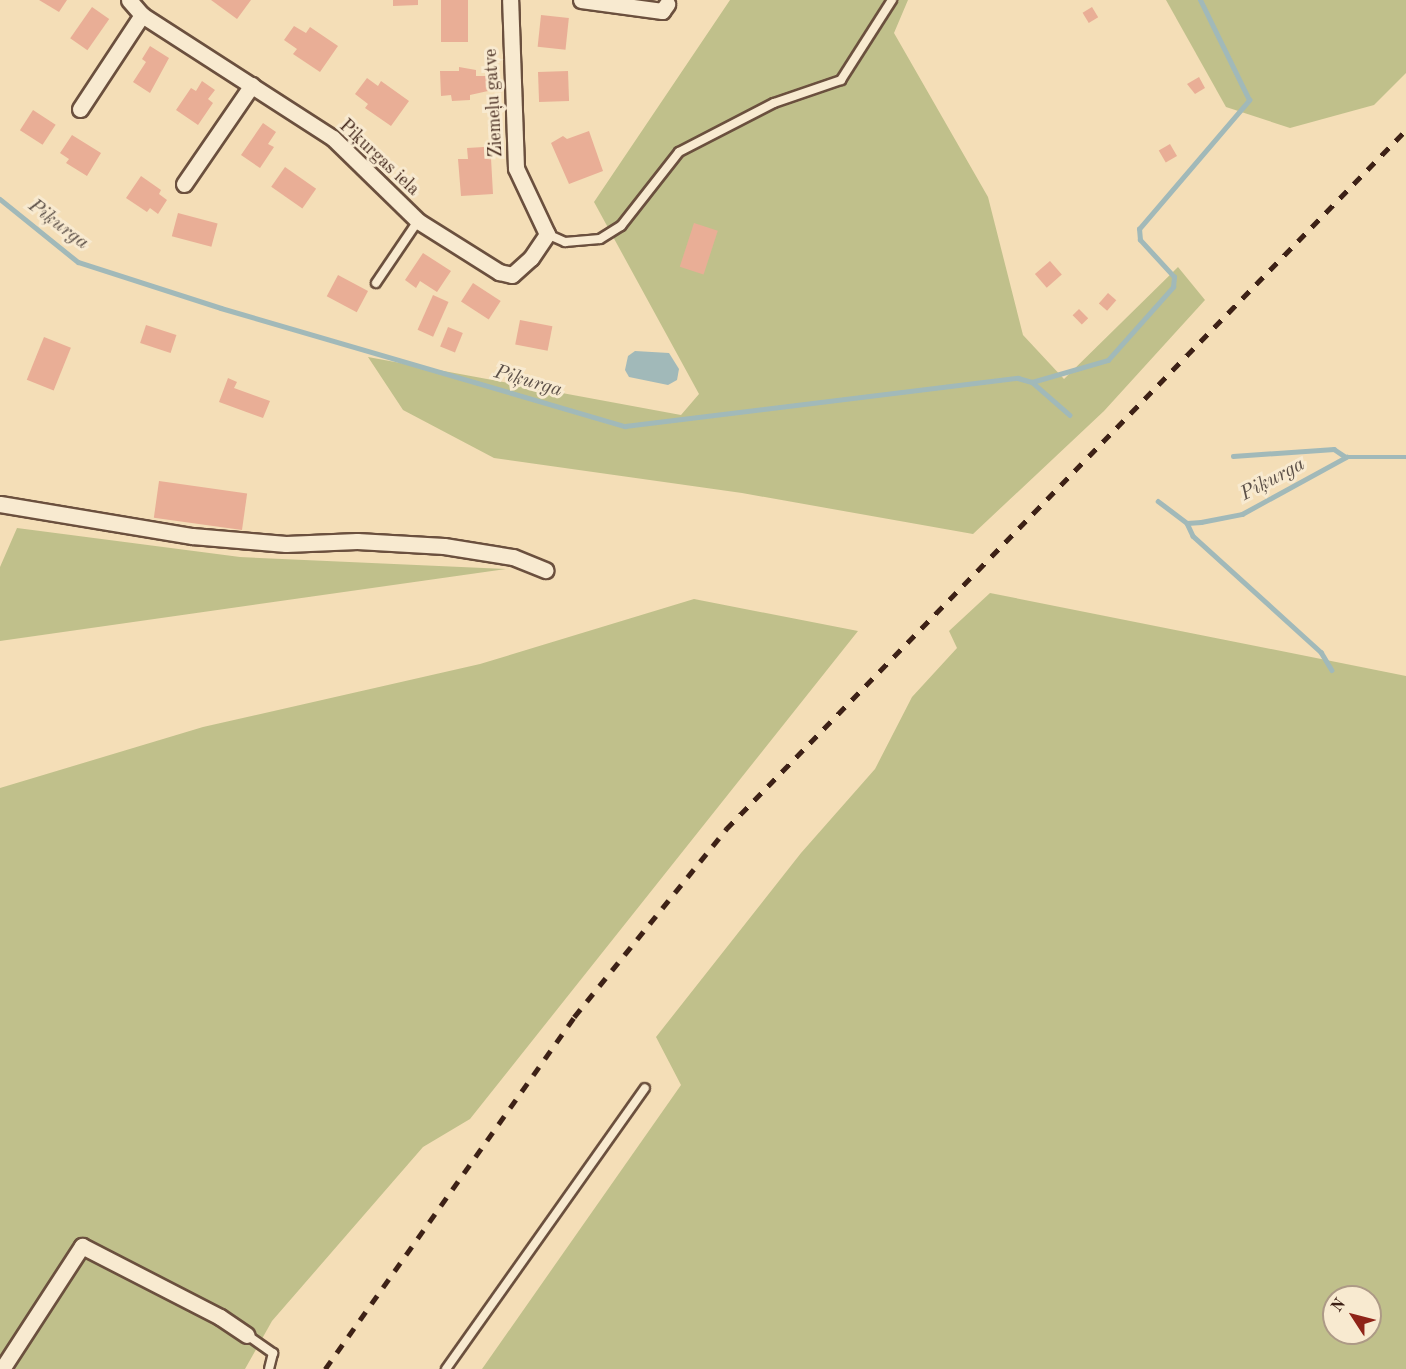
<!DOCTYPE html>
<meta charset="utf-8">
<style>
body{margin:0}
#map{position:relative;width:1406px;height:1369px;overflow:hidden;background:#f4deb7;font-family:"Old Standard TT",serif}
div>[style]{position:absolute}
[style*='--x']{left:calc(var(--x)*1px);top:calc(var(--y)*1px);width:calc(var(--w)*1px);rotate:calc(var(--a)*1deg)}
.green>*{inset:0;background:#c0c08b}
.water>*{inset:0;background:#a1b9b9}
.stream>*{height:4.5px;margin:-2.25px;padding:0 2.25px;transform-origin:2.25px;border-radius:2.25px;background:#a1b9b9}
.building>*{inset:0;background:#e9ae96;transform-origin:0 0}
.roads{filter:drop-shadow(2px 0 #6b503e) drop-shadow(-2px 0 #6b503e) drop-shadow(0 2px #6b503e) drop-shadow(0 -2px #6b503e)}
.lane>*{height:8px;margin:-4px;padding:0 4px;transform-origin:4px;border-radius:4px;background:#f8ead0}
.street>*{height:15px;margin:-7.5px;padding:0 7.5px;transform-origin:7.5px;border-radius:7.5px;background:#f8ead0}
.rail>*{height:4.5px;margin-top:-2.25px;transform-origin:0;background:repeating-linear-gradient(90deg,#3d2116 0 10px,transparent 0 20px)}
span{translate:-50% -50%;white-space:nowrap;text-align:center;line-height:1.15;-webkit-text-stroke:6px #f8ead0;paint-order:stroke}
.street-label{font-size:18px;color:#3d2116}
.water-label{font-size:20px;color:#5b4f47;font-style:italic}
.north{position:absolute;left:1322px;top:1285px;width:60px;height:60px;box-sizing:border-box;background:#f8ead0;border:2px solid #ad9a86;border-radius:50%;rotate:306deg;font-size:16px;font-weight:700;line-height:24px;text-align:center;color:#3d2116}
.north::after{content:'';display:block;margin:auto;width:21px;height:27px;background:#8f2418;clip-path:polygon(50% 0,100% 100%,50% 72%,0 100%)}
</style>
<div id="map">
<div class="green">
<i style="clip-path:polygon(730px 0,908px 0,894px 33px,988px 197px,1023px 335px,1064px 379px,1178px 267px,1205px 300px,1104px 411px,973px 534px,742px 493px,494px 458px,403px 410px,368px 357px,681px 415px,699px 394px,594px 202px)"></i>
<i style="clip-path:polygon(1166px 0,1406px 0,1406px 73px,1374px 105px,1290px 128px,1226px 107px)"></i>
<i style="clip-path:polygon(17px 528px,240px 557px,506px 569px,0 641px,0 567px)"></i>
<i style="clip-path:polygon(evenodd,990px 593px,1406px 676px,1406px 1369px,482px 1369px,681px 1085px,656px 1037px,801px 853px,875px 769px,912px 697px,957px 648px,949px 631px,990px 593px,1334px 1297px,1370px 1297px,1370px 1333px,1334px 1333px,1334px 1297px)"></i>
<i style="clip-path:polygon(694px 599px,858px 631px,470px 1119px,423px 1147px,272px 1321px,245px 1369px,0 1369px,0 788px,203px 727px,480px 664px)"></i>
</div>
<div class="water">
<i style="clip-path:polygon(635px 351px,669px 353px,679px 369px,677px 380px,668px 385px,629px 377px,625px 370px,628px 356px)"></i>
</div>
<div class="stream">
<i style="--x:0;--y:199;--w:100;--a:38.9"></i>
<i style="--x:78;--y:262;--w:150;--a:17.8"></i>
<i style="--x:221;--y:308;--w:421;--a:16.3"></i>
<i style="--x:625;--y:426;--w:396;--a:-7"></i>
<i style="--x:1018;--y:378;--w:15;--a:16"></i>
<i style="--x:1032;--y:382;--w:50;--a:41"></i>
<i style="--x:1032;--y:382;--w:79;--a:-16.1"></i>
<i style="--x:1108;--y:360;--w:98;--a:-48.3"></i>
<i style="--x:1173;--y:287;--w:10;--a:-84"></i>
<i style="--x:1174;--y:277;--w:50;--a:-132.6"></i>
<i style="--x:1140;--y:240;--w:11;--a:-95"></i>
<i style="--x:1139;--y:229;--w:170;--a:-49.5"></i>
<i style="--x:1249;--y:100;--w:111;--a:-116.1"></i>
<i style="--x:1233;--y:456;--w:101;--a:-4"></i>
<i style="--x:1334;--y:449;--w:14;--a:34"></i>
<i style="--x:1158;--y:501;--w:36;--a:37"></i>
<i style="--x:1187;--y:523;--w:14;--a:-4"></i>
<i style="--x:1201;--y:522;--w:42;--a:-11"></i>
<i style="--x:1242;--y:514;--w:119;--a:-28.7"></i>
<i style="--x:1346;--y:457;--w:60;--a:0"></i>
<i style="--x:1187;--y:523;--w:14;--a:65"></i>
<i style="--x:1193;--y:536;--w:173;--a:42.2"></i>
<i style="--x:1321;--y:652;--w:21;--a:59"></i>
</div>
<div class="building">
<i style="clip-path:polygon(39px 0,67px 0,59px 12px)"></i>
<i style="clip-path:polygon(211px 0,251px 0,237px 19px)"></i>
<i style="clip-path:polygon(393px 0,418px 0,418px 5px,393px 6px)"></i>
<i style="left:441px;top:0;width:27px;height:42px"></i>
<i style="left:92px;top:7px;width:21px;height:38px;rotate:35deg"></i>
<i style="left:1092px;top:7px;width:12px;height:11px;rotate:59deg"></i>
<i style="left:541px;top:15px;width:28px;height:32px;rotate:6deg"></i>
<i style="clip-path:polygon(294px 26px,306px 33px,310px 27px,338px 46px,320px 72px,293px 54px,297px 49px,284px 40px)"></i>
<i style="clip-path:polygon(150px 46px,169px 58px,150px 93px,133px 82px,146px 62px,142px 59px)"></i>
<i style="clip-path:polygon(459px 67px,476px 70px,476px 76px,488px 76px,488px 91px,470px 95px,470px 100px,452px 101px,451px 95px,441px 96px,440px 71px,459px 71px)"></i>
<i style="left:568px;top:71px;width:30px;height:30px;rotate:88deg"></i>
<i style="clip-path:polygon(1199px 77px,1205px 88px,1195px 94px,1187px 84px)"></i>
<i style="clip-path:polygon(367px 78px,378px 86px,381px 81px,409px 101px,391px 126px,365px 108px,368px 104px,355px 94px)"></i>
<i style="clip-path:polygon(202px 81px,215px 90px,208px 99px,213px 103px,198px 125px,176px 110px,191px 88px,196px 91px)"></i>
<i style="left:33px;top:110px;width:27px;height:24px;rotate:33deg"></i>
<i style="clip-path:polygon(263px 123px,276px 132px,268px 144px,274px 147px,260px 168px,241px 155px)"></i>
<i style="clip-path:polygon(589px 131px,603px 171px,569px 184px,551px 143px,563px 136px,567px 139px)"></i>
<i style="clip-path:polygon(72px 135px,101px 153px,87px 176px,66px 163px,69px 159px,60px 153px)"></i>
<i style="left:1170px;top:144px;width:14px;height:13px;rotate:60deg"></i>
<i style="clip-path:polygon(484px 147px,485px 158px,491px 158px,493px 194px,461px 196px,458px 159px,468px 159px,467px 148px)"></i>
<i style="left:285px;top:167px;width:38px;height:24px;rotate:35deg"></i>
<i style="clip-path:polygon(141px 176px,161px 190px,159px 194px,167px 200px,158px 214px,150px 208px,147px 212px,126px 198px)"></i>
<i style="left:178px;top:213px;width:41px;height:24px;rotate:15deg"></i>
<i style="left:694px;top:223px;width:25px;height:46px;rotate:18deg"></i>
<i style="clip-path:polygon(423px 253px,451px 271px,437px 292px,420px 281px,416px 288px,405px 280px)"></i>
<i style="left:1050px;top:261px;width:18px;height:20px;rotate:49deg"></i>
<i style="left:338px;top:275px;width:34px;height:24px;rotate:28deg"></i>
<i style="left:473px;top:283px;width:33px;height:22px;rotate:33deg"></i>
<i style="left:1108px;top:293px;width:11px;height:14px;rotate:41deg"></i>
<i style="left:433px;top:295px;width:17px;height:38px;rotate:24deg"></i>
<i style="left:1079px;top:309px;width:13px;height:9px;rotate:45deg"></i>
<i style="left:520px;top:320px;width:33px;height:25px;rotate:11deg"></i>
<i style="left:146px;top:325px;width:32px;height:19px;rotate:18deg"></i>
<i style="left:448px;top:327px;width:16px;height:21px;rotate:22deg"></i>
<i style="left:44px;top:337px;width:29px;height:46px;rotate:22deg"></i>
<i style="clip-path:polygon(228px 378px,237px 382px,234px 388px,270px 401px,263px 418px,219px 402px)"></i>
<i style="left:159px;top:481px;width:89px;height:37px;rotate:8deg"></i>
</div>
<div class="roads">
<div class="lane">
<i style="--x:547;--y:234;--w:20;--a:24"></i>
<i style="--x:565;--y:242;--w:35;--a:-5"></i>
<i style="--x:600;--y:239;--w:25;--a:-32"></i>
<i style="--x:621;--y:226;--w:94;--a:-51.9"></i>
<i style="--x:679;--y:152;--w:107;--a:-27.3"></i>
<i style="--x:774;--y:103;--w:71;--a:-18.9"></i>
<i style="--x:841;--y:80;--w:95;--a:-57.5"></i>
<i style="--x:376;--y:283;--w:75;--a:-55.9"></i>
<i style="--x:247;--y:1335;--w:32;--a:35"></i>
<i style="--x:273;--y:1353;--w:16;--a:104"></i>
<i style="--x:446;--y:1369;--w:344;--a:-54.7"></i>
</div>
<div class="street">
<i style="--x:129;--y:0;--w:20;--a:49"></i>
<i style="--x:142;--y:15;--w:227;--a:32.8"></i>
<i style="--x:333;--y:138;--w:119;--a:44.3"></i>
<i style="--x:418;--y:221;--w:96;--a:32.2"></i>
<i style="--x:499;--y:272;--w:13;--a:13"></i>
<i style="--x:512;--y:275;--w:25;--a:-42"></i>
<i style="--x:531;--y:258;--w:29;--a:-56"></i>
<i style="--x:547;--y:234;--w:73;--a:-115.2"></i>
<i style="--x:516;--y:168;--w:168;--a:-92"></i>
<i style="--x:581;--y:0;--w:82;--a:7.7"></i>
<i style="--x:662;--y:11;--w:9;--a:-54"></i>
<i style="--x:80;--y:109;--w:113;--a:-56.6"></i>
<i style="--x:184;--y:184;--w:120;--a:-55.5"></i>
<i style="--x:0;--y:504;--w:195;--a:9.5"></i>
<i style="--x:192;--y:536;--w:94;--a:4.9"></i>
<i style="--x:286;--y:544;--w:71;--a:-2.4"></i>
<i style="--x:357;--y:541;--w:87;--a:3.3"></i>
<i style="--x:444;--y:546;--w:70;--a:9.1"></i>
<i style="--x:513;--y:557;--w:35;--a:22"></i>
<i style="--x:2;--y:1369;--w:147;--a:-57"></i>
<i style="--x:82;--y:1246;--w:155;--a:27.2"></i>
<i style="--x:220;--y:1317;--w:32;--a:34"></i>
</div>
</div>
<div class="rail">
<i style="--x:325;--y:1369;--w:431;--a:-54.7"></i>
<i style="--x:574;--y:1017;--w:242;--a:-51"></i>
<i style="--x:726;--y:829;--w:975;--a:-45.79"></i>
</div>
<div class="street-label">
<span style="left:494px;top:103px;rotate:-93deg">Ziemeļu gatve</span>
<span style="left:379px;top:158px;rotate:43deg">Piķurgas iela</span>
</div>
<div class="water-label">
<span style="left:58px;top:225px;rotate:37deg">Piķurga</span>
<span style="left:528px;top:382px;rotate:16deg">Piķurga</span>
<span style="left:1273px;top:480px;rotate:-28deg">Piķurga</span>
</div>
<div class="north">N</div>
</div>
